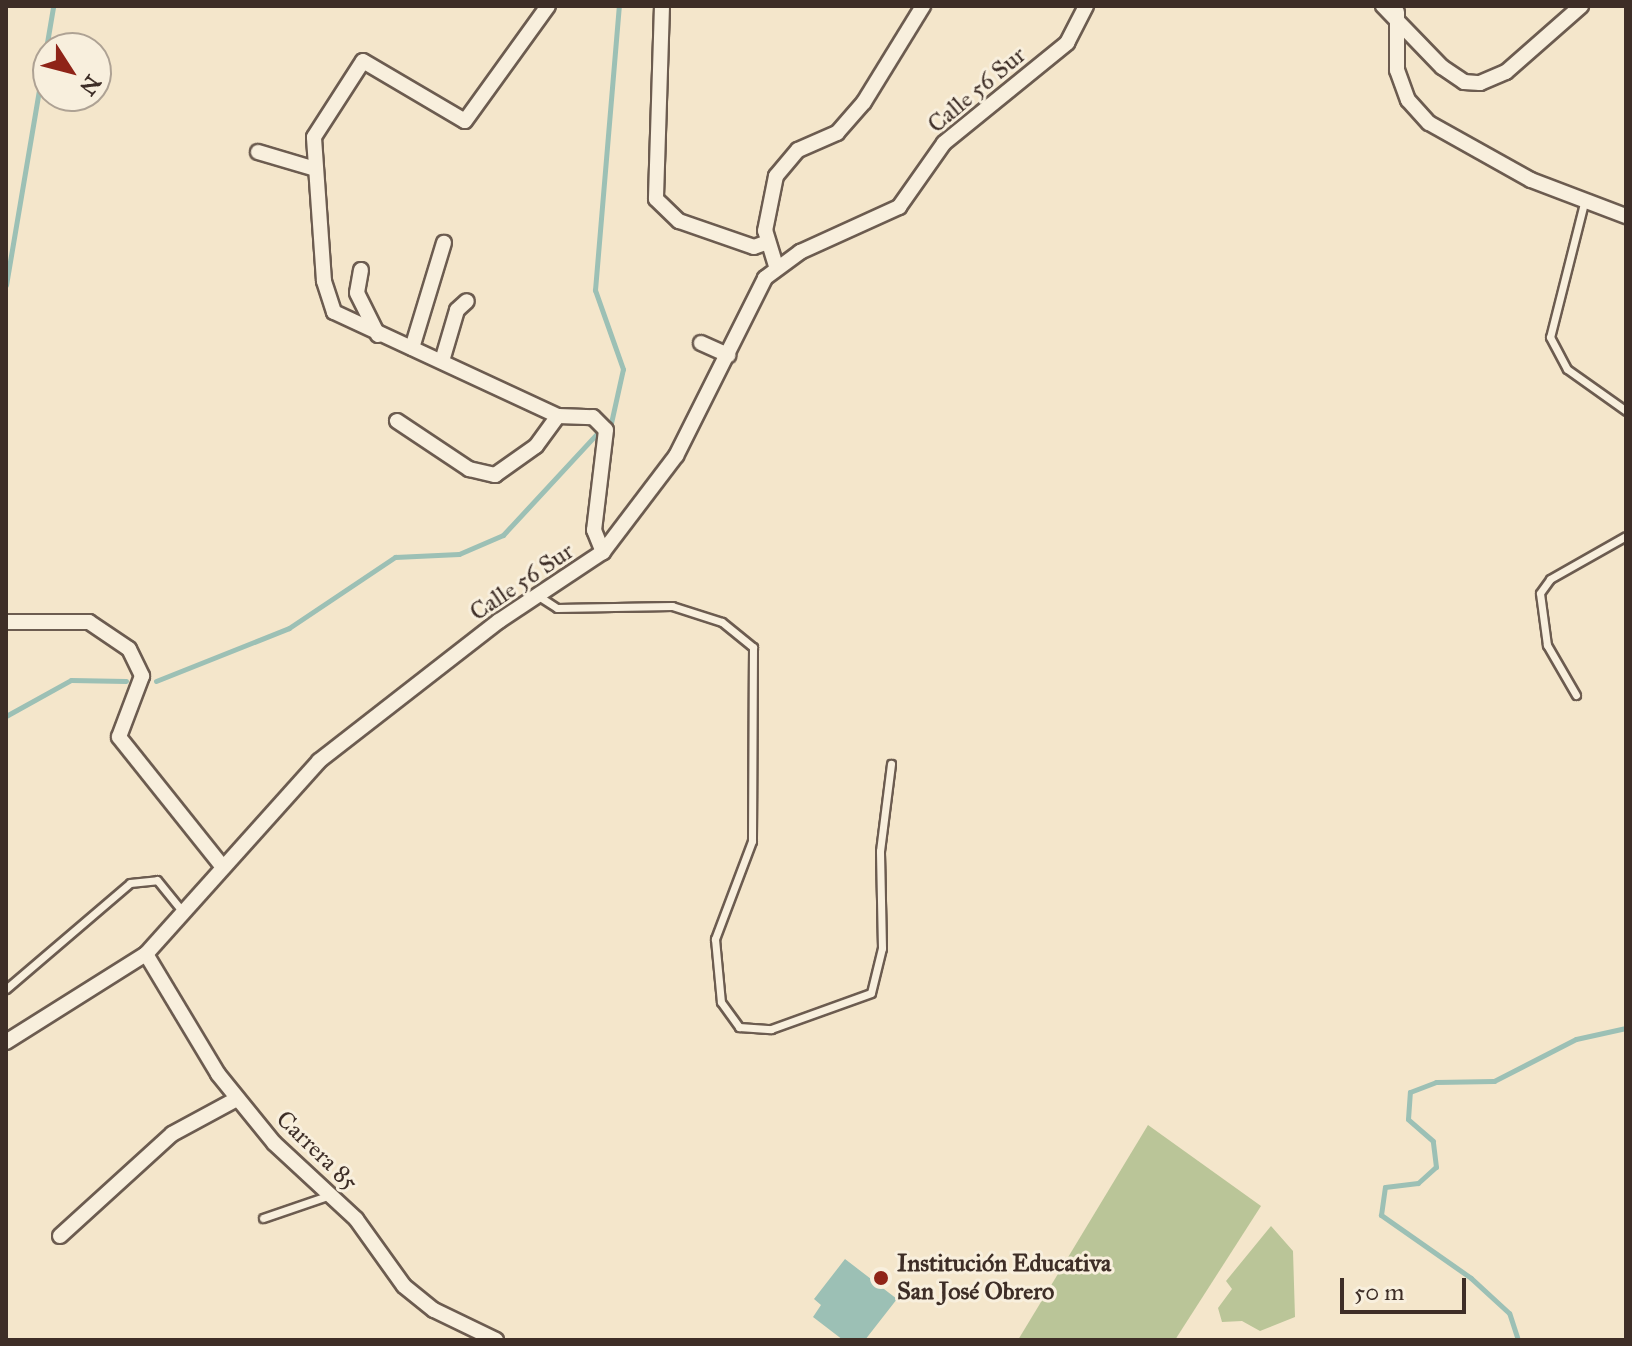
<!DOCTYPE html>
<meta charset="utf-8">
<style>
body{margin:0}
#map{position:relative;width:1632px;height:1346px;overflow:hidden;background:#f4e6cb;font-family:"IM FELL Great Primer",serif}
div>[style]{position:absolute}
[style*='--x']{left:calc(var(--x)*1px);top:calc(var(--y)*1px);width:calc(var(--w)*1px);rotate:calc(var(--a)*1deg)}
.green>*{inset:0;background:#bac598}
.water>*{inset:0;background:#9cc0b5}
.stream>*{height:5px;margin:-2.5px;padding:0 2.5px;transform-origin:2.5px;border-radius:2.5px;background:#9cc0b5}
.roads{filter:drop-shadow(2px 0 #6c5c50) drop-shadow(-2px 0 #6c5c50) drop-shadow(0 2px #6c5c50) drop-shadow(0 -2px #6c5c50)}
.lane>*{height:7px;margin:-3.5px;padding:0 3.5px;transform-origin:3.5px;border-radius:3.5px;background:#f8efdd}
.street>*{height:14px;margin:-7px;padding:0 7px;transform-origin:7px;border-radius:7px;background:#f8efdd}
.dots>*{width:22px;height:22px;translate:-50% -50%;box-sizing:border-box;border:4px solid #f8efdd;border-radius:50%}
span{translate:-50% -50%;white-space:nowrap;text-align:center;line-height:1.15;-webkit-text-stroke:6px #f8efdd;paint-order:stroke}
.street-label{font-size:24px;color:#3e2e27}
.poi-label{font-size:24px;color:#3e2e27;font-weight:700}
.left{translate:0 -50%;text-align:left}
.frame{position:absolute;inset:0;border:8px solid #3e2e27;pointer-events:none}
.north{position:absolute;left:32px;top:32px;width:80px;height:80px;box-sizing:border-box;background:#f8efdd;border:2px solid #aea294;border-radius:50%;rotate:126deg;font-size:22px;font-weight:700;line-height:32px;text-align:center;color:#3e2e27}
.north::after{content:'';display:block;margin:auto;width:28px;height:36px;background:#8f2418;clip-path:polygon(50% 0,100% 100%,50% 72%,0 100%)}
.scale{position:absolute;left:1340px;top:1278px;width:126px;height:36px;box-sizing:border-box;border:4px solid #3e2e27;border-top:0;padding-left:10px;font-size:24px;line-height:28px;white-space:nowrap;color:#3e2e27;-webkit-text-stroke:6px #f8efdd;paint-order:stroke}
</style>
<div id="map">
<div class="green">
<i style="clip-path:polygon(1148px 1125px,1261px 1206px,1175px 1340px,1018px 1340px)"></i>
<i style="clip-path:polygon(1271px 1226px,1293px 1251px,1295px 1317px,1260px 1331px,1242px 1321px,1222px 1322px,1218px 1308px,1232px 1289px,1226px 1281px)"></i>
</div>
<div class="water">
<i style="clip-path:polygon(845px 1259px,897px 1299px,865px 1340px,843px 1340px,813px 1317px,821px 1305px,814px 1299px)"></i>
</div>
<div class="stream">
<i style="--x:6;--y:285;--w:283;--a:-80.4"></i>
<i style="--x:611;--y:423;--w:55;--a:-77.5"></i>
<i style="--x:623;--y:369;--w:84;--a:-109.5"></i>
<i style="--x:595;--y:290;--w:285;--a:-85.2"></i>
<i style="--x:156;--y:681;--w:143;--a:-21.7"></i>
<i style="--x:289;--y:628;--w:128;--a:-33.8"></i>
<i style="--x:395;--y:557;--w:64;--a:-2.7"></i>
<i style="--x:459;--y:554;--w:48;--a:-23.4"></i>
<i style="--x:503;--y:535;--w:144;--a:-47.2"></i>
<i style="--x:6;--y:716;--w:74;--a:-29"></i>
<i style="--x:71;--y:680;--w:55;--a:1"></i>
<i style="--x:1518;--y:1340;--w:28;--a:-108"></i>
<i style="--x:1509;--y:1313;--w:52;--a:-137.4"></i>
<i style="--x:1471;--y:1278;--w:110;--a:-145"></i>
<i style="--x:1381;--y:1215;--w:28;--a:-82"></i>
<i style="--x:1385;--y:1187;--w:33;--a:-7"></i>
<i style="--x:1418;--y:1183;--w:24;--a:-42"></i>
<i style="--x:1436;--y:1167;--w:26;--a:-97"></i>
<i style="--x:1433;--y:1141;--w:33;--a:-139"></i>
<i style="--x:1408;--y:1119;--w:27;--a:-86"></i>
<i style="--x:1410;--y:1092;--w:28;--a:-21"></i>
<i style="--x:1436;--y:1082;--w:58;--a:-1"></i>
<i style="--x:1494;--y:1081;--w:92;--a:-27.1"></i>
<i style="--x:1576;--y:1039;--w:51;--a:-12.4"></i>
</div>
<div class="roads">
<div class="lane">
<i style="--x:1584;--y:203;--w:138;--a:104.2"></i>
<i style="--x:1550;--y:337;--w:36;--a:62"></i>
<i style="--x:1567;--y:369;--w:72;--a:35.4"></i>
<i style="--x:540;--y:597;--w:20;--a:33"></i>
<i style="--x:557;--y:608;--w:115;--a:-1"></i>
<i style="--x:672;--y:606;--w:52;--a:17.7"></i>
<i style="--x:722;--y:622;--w:40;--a:39"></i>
<i style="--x:753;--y:647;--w:194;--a:90.3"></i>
<i style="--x:752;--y:841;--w:105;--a:110.7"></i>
<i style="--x:715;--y:939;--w:63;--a:84.6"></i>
<i style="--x:721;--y:1002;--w:31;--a:54"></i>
<i style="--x:739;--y:1027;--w:32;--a:4"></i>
<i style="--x:771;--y:1029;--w:106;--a:-19.8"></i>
<i style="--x:871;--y:993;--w:46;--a:-76.3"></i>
<i style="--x:882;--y:948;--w:97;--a:-91.2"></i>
<i style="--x:880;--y:851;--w:88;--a:-82.8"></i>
<i style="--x:1576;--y:695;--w:58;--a:-120.1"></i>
<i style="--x:1547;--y:645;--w:52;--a:-97.7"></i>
<i style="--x:1540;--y:593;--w:17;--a:-54"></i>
<i style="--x:1550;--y:579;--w:87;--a:-29.5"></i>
<i style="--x:6;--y:989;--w:163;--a:-40.5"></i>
<i style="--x:130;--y:883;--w:27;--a:-6"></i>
<i style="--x:157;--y:880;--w:38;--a:51"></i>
<i style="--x:263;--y:1218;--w:71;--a:-18.9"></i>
</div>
<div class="street">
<i style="--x:662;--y:6;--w:193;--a:91.8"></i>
<i style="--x:656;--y:199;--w:32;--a:44"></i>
<i style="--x:679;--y:221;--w:79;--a:19.1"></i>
<i style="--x:754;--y:247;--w:15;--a:-20"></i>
<i style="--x:1383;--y:6;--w:85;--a:46"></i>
<i style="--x:1442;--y:67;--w:27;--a:34"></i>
<i style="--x:1464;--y:82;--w:16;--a:4"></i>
<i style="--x:1480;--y:83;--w:28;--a:-23"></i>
<i style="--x:1506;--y:72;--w:100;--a:-41.3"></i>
<i style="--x:1397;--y:12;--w:58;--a:90"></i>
<i style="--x:1397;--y:70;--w:32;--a:70"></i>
<i style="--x:1408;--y:100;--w:31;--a:48"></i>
<i style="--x:1429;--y:123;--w:117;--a:29.2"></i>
<i style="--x:1531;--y:180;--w:102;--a:20.8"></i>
<i style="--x:258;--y:152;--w:56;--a:16.5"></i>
<i style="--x:776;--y:266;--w:37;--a:-107"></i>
<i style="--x:765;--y:231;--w:56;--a:-78.7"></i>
<i style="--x:776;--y:176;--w:34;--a:-50"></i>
<i style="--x:798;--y:150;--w:43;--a:-23.6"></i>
<i style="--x:837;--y:133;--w:41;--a:-48.9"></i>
<i style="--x:864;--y:102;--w:113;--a:-58.4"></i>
<i style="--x:361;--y:270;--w:23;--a:100"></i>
<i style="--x:357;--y:293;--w:47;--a:63.4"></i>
<i style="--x:701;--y:343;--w:30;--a:24"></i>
<i style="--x:412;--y:348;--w:110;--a:-73.1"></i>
<i style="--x:442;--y:361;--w:53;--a:-73.6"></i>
<i style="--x:457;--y:310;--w:13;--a:-42"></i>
<i style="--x:558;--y:416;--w:35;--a:2"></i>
<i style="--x:593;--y:417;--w:18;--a:45"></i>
<i style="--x:606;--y:430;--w:101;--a:96.8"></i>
<i style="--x:594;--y:530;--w:24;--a:68"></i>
<i style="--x:397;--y:421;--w:87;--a:33.7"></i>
<i style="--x:469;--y:469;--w:27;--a:13"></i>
<i style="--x:495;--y:475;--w:50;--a:-35.3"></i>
<i style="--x:536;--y:446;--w:37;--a:-54"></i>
<i style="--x:558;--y:416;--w:247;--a:-155.1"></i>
<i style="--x:334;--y:312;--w:33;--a:-108"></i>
<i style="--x:324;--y:281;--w:144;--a:-94"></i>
<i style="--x:314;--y:137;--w:90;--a:-57.2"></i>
<i style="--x:363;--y:61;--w:118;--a:30.5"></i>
<i style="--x:465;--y:121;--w:142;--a:-54.2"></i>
<i style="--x:6;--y:622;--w:83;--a:0"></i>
<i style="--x:89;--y:622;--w:48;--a:34"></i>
<i style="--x:129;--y:649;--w:30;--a:64"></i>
<i style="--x:142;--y:676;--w:65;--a:110.7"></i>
<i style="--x:119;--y:737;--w:164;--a:51.4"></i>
<i style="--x:146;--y:954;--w:140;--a:59"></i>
<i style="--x:218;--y:1074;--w:89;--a:50.9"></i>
<i style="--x:274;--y:1143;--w:112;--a:42.8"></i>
<i style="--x:356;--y:1219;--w:82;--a:54.4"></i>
<i style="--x:404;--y:1286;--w:38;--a:39"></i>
<i style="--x:434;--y:1310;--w:69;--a:25.8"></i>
<i style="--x:6;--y:1042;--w:165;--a:-32.2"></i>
<i style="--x:146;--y:954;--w:259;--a:-48.1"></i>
<i style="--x:319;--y:761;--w:228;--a:-37.9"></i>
<i style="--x:499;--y:621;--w:125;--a:-33.6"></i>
<i style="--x:603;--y:552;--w:121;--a:-52.8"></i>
<i style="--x:676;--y:456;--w:199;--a:-63.4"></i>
<i style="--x:765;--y:278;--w:44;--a:-36.6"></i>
<i style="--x:800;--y:252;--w:109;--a:-24.4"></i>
<i style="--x:899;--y:207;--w:78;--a:-54.9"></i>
<i style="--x:944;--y:143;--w:159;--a:-39.1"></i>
<i style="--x:1067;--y:43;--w:42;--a:-62.8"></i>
<i style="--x:60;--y:1236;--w:151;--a:-42.3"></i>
<i style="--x:172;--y:1134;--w:72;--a:-28.4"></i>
</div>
</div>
<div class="dots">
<i style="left:881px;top:1278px;background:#8f2418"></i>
</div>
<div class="street-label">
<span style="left:977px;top:90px;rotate:-40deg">Calle 56 Sur</span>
<span style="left:522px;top:582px;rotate:-34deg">Calle 56 Sur</span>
<span style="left:317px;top:1151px;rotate:44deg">Carrera 85</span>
</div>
<div class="poi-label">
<span class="left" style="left:897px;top:1278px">Institución Educativa<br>San José Obrero</span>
</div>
<div class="frame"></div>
<div class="north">N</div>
<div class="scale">50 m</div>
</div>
